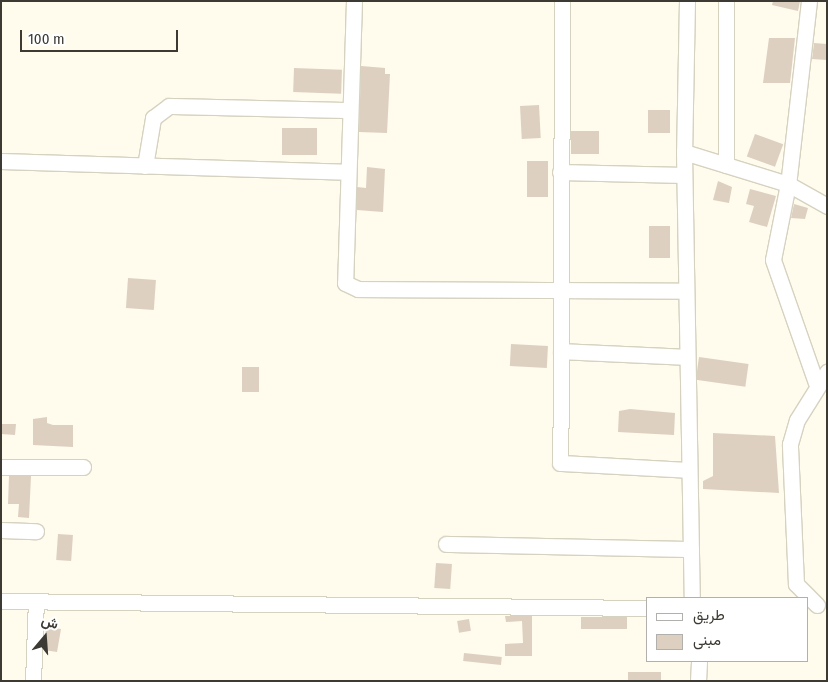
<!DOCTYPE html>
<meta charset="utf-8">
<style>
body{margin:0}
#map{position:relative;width:828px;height:682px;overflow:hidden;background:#fffbed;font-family:"Fira Sans Condensed",Vazirmatn,sans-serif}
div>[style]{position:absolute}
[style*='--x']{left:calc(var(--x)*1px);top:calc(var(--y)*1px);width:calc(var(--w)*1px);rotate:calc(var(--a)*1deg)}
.building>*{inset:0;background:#ddd0c1;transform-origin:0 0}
.roads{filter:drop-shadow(1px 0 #d6d2c0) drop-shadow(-1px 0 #d6d2c0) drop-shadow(0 1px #d6d2c0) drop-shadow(0 -1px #d6d2c0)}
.minor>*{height:15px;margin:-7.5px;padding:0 7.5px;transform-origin:7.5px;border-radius:7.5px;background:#fff}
span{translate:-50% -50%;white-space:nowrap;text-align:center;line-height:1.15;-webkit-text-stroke:4.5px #fff;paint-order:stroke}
.frame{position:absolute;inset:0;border:2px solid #3c3a33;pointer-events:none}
.legend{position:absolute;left:646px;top:597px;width:162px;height:65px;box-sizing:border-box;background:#fff;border:1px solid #b1b0ad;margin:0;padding:6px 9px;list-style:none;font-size:15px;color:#3c3a33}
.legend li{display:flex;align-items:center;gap:10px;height:25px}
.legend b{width:25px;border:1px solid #b1b0ad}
.north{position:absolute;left:20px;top:612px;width:50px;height:50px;-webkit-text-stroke:4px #fff;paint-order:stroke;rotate:18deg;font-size:14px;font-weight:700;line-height:20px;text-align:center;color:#3c3a33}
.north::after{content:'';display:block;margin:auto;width:18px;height:22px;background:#3c3a33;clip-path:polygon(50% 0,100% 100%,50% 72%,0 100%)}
.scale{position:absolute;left:20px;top:30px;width:158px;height:22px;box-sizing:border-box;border:2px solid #3c3a33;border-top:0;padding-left:6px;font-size:15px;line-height:18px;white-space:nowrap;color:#3c3a33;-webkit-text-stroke:4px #fff;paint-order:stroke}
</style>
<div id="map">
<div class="building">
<i style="clip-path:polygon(773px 1px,800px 1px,798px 11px,772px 5px)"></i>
<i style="clip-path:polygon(769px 38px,795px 38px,790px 83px,763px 83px)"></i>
<i style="clip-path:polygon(814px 43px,827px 44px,827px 60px,812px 59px)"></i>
<i style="clip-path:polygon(361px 66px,385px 68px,385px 74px,390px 74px,387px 133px,359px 132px)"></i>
<i style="left:294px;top:68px;width:48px;height:24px;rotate:2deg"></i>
<i style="left:539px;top:105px;width:33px;height:19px;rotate:87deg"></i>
<i style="left:648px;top:110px;width:22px;height:23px"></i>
<i style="left:282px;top:128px;width:35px;height:27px"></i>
<i style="left:571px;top:131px;width:28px;height:23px"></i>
<i style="left:755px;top:134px;width:30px;height:24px;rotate:20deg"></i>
<i style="left:527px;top:161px;width:21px;height:36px"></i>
<i style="clip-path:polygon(367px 167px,385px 169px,383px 212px,357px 210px,357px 187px,366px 188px)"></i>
<i style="clip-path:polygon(718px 181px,732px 187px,729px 203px,713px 200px)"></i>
<i style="clip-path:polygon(750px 189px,776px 196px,767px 227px,749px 222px,754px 206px,746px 204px)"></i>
<i style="clip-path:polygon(794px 204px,808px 208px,805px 219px,791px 218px)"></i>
<i style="left:649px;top:226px;width:21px;height:32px"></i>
<i style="left:128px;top:278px;width:28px;height:30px;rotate:4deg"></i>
<i style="left:511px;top:344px;width:37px;height:22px;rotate:3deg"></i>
<i style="left:699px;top:357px;width:50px;height:23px;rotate:8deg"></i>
<i style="left:242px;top:367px;width:17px;height:25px"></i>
<i style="clip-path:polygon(630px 409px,675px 413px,674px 435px,618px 432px,619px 411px)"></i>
<i style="clip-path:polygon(47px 417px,47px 423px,53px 425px,73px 425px,73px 447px,33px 445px,33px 419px)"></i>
<i style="clip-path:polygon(1px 424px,16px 424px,15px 435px,1px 434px)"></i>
<i style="clip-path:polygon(713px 433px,775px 436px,779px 493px,703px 489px,703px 481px,713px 476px)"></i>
<i style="clip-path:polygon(9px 476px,31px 476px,29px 518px,18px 517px,19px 504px,8px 504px)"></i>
<i style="left:58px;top:534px;width:15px;height:26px;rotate:4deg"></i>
<i style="left:436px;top:563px;width:16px;height:25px;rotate:4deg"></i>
<i style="clip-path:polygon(505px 616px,532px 616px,532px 656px,505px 656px,505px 644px,523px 643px,522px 621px,506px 622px)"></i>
<i style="left:581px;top:617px;width:46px;height:12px"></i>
<i style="left:469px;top:619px;width:12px;height:12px;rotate:81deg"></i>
<i style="clip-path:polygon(46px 627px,61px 629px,57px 652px,44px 650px)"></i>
<i style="left:464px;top:653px;width:38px;height:8px;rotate:6deg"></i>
<i style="left:628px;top:672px;width:33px;height:9px"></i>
</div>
<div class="roads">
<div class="minor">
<i style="--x:354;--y:1;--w:282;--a:91.8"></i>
<i style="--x:345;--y:283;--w:14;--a:25"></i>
<i style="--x:358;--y:289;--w:328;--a:0.3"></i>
<i style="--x:562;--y:1;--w:462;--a:90.2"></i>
<i style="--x:560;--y:463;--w:129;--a:3.1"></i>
<i style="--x:687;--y:1;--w:151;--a:91.1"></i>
<i style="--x:684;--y:152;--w:446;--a:89"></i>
<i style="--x:809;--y:1;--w:184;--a:96.5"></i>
<i style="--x:788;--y:184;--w:77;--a:101.2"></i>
<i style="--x:773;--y:260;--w:130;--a:70.7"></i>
<i style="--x:684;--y:152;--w:109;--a:17.1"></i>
<i style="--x:788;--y:184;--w:45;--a:29.4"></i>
<i style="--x:1;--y:161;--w:345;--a:1.8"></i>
<i style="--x:726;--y:165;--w:164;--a:-90"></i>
<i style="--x:145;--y:166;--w:49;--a:-80.5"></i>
<i style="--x:153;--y:118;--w:20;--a:-37"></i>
<i style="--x:169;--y:106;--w:179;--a:1.3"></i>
<i style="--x:560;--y:172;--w:124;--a:1.4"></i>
<i style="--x:561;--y:351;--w:126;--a:2.7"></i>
<i style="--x:1;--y:467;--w:82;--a:0"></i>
<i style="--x:1;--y:530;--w:35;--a:2"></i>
<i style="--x:446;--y:544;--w:245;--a:1.2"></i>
<i style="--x:1;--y:601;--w:646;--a:0.62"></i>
<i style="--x:817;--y:605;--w:30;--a:-135"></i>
<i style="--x:796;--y:584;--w:140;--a:-92.5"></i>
<i style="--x:790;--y:444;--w:25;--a:-74"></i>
<i style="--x:797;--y:420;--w:57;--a:-58"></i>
<i style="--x:33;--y:681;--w:80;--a:-87.9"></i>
<i style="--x:698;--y:681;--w:20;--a:-87"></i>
</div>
</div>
<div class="frame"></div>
<ul class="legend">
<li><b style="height:6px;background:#fff"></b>طريق</li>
<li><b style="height:14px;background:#ddd0c1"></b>مبنى</li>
</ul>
<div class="north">ش</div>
<div class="scale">100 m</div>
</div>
